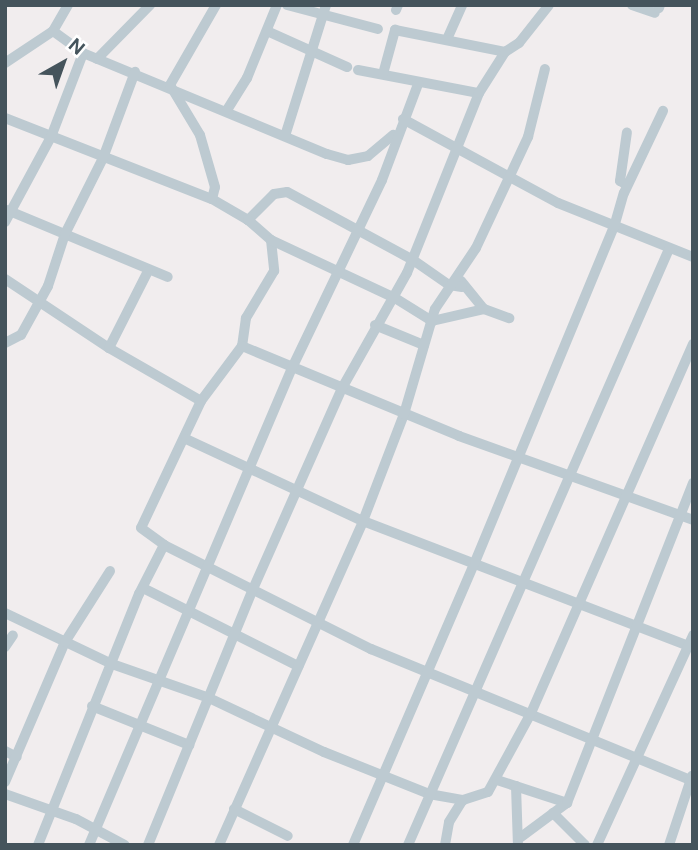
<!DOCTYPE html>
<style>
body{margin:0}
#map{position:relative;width:698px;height:850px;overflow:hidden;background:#f1edee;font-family:"DM Sans",sans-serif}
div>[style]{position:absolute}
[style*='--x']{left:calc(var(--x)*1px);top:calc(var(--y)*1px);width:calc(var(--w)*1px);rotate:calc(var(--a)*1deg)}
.minor>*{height:10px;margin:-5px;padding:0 5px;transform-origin:5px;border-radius:5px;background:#bdcad1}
span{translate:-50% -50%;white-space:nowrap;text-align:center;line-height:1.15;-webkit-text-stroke:5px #fff;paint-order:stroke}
.frame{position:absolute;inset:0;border:7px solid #45545c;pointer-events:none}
.north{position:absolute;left:28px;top:28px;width:70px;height:70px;-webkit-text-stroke:5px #fff;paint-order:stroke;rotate:40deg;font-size:19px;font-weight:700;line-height:28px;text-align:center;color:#45545c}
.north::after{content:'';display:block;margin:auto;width:24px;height:32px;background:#45545c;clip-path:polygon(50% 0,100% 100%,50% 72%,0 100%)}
</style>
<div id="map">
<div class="minor">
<i style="--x:287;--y:5;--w:94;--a:14.8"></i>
<i style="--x:632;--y:5;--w:24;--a:19"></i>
<i style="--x:659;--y:8;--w:3;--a:-72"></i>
<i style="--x:396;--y:10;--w:5;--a:-68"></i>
<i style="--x:53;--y:31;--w:30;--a:-60"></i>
<i style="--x:267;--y:31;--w:88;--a:24.2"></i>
<i style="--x:448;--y:37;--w:35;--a:-66"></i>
<i style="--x:97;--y:59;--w:76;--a:-45.5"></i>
<i style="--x:5;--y:63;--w:58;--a:-33.7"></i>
<i style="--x:53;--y:31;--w:37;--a:36"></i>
<i style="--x:83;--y:53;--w:264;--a:22.5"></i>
<i style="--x:327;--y:154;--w:22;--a:16"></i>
<i style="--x:348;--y:160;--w:20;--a:-11"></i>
<i style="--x:368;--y:156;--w:33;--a:-40"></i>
<i style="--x:358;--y:70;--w:123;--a:10.8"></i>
<i style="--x:383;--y:74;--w:46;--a:-74.7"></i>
<i style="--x:395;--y:30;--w:112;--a:11.3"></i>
<i style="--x:227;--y:110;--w:38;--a:-58"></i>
<i style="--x:247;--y:78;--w:79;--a:-67.7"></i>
<i style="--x:5;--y:118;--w:222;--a:21.4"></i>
<i style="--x:212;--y:199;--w:42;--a:30.3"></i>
<i style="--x:403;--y:119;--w:176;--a:28.5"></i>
<i style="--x:558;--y:203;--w:145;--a:21.8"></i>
<i style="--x:285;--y:136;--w:137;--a:-72.6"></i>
<i style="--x:627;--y:185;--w:8;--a:-150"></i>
<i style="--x:620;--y:181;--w:49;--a:-81.9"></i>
<i style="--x:212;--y:199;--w:12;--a:-76"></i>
<i style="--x:215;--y:187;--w:54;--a:-106.1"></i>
<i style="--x:200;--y:135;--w:58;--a:-121"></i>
<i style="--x:170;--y:85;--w:92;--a:-60.1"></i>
<i style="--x:7;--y:210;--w:174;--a:22.6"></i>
<i style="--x:5;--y:222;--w:97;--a:-61.6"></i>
<i style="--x:51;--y:137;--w:90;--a:-69.1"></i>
<i style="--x:271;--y:240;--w:31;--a:84"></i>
<i style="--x:274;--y:271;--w:55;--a:120.8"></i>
<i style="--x:246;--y:318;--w:28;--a:98"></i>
<i style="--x:242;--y:346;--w:69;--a:126.7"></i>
<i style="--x:201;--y:401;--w:140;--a:115.3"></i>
<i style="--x:141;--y:528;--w:29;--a:36"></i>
<i style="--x:164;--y:545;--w:232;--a:26.7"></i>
<i style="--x:371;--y:649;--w:348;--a:22.3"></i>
<i style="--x:5;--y:279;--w:125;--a:33.6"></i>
<i style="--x:109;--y:348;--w:86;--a:-63.1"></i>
<i style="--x:461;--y:281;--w:36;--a:51"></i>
<i style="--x:484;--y:309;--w:27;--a:20"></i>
<i style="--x:462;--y:287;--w:13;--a:-171"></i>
<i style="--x:449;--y:285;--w:44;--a:-145.2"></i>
<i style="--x:413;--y:260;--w:143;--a:-151.6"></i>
<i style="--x:287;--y:192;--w:13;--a:171"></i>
<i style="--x:274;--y:194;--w:37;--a:135"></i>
<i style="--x:248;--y:220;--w:30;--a:41"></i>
<i style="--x:271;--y:240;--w:137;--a:25.1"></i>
<i style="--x:395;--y:298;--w:44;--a:31.9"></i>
<i style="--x:432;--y:321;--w:53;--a:-13"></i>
<i style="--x:375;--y:325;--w:53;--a:22.2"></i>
<i style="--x:5;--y:343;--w:18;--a:-27"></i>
<i style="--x:21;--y:335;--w:56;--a:-61.1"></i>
<i style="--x:48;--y:286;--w:55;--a:-71.9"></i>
<i style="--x:65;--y:234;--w:85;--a:-63.4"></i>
<i style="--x:103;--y:158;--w:92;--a:-69.6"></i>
<i style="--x:242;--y:346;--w:235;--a:22.5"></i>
<i style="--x:459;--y:436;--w:249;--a:19.7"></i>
<i style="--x:109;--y:348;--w:106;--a:29.9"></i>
<i style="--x:186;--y:439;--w:195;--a:24.9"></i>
<i style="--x:363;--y:521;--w:354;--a:21"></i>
<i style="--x:143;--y:588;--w:174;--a:26.7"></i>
<i style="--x:5;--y:613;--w:119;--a:25.5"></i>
<i style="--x:112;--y:664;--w:103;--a:19.3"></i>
<i style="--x:209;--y:698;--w:127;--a:25.2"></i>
<i style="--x:324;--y:752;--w:113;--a:21.8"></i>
<i style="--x:429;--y:794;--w:35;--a:10"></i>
<i style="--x:463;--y:800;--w:26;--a:-18"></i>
<i style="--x:488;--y:792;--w:90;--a:-61.4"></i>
<i style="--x:531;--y:713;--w:403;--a:-66.3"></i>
<i style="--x:5;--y:647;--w:14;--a:-56"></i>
<i style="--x:92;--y:706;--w:105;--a:21.9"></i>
<i style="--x:5;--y:751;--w:13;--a:27"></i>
<i style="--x:497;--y:780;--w:74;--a:18.2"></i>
<i style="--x:5;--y:782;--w:152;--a:-66.8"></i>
<i style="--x:65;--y:642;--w:84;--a:-57.6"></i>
<i style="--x:516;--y:786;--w:59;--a:88.1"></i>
<i style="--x:5;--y:794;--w:75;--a:19.4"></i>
<i style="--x:76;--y:819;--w:55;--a:28"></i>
<i style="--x:234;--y:809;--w:60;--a:26.6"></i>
<i style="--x:553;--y:813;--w:45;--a:45"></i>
<i style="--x:521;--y:837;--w:57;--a:-36.5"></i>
<i style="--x:567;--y:803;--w:344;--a:-68.5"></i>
<i style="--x:38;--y:845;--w:271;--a:-68.1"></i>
<i style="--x:139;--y:594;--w:55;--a:-63"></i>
<i style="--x:89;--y:845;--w:518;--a:-66.95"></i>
<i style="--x:292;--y:368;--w:208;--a:-64.4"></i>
<i style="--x:382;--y:180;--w:103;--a:-69.4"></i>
<i style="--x:148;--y:845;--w:277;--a:-67.7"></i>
<i style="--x:253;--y:589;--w:218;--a:-66.1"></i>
<i style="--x:341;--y:390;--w:134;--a:-60.6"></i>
<i style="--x:407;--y:273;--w:194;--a:-68.2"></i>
<i style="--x:479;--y:93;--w:49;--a:-57.6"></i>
<i style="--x:505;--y:52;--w:17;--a:-33"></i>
<i style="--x:519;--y:43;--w:48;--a:-51.7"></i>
<i style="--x:219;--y:845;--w:355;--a:-66"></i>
<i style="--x:363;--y:521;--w:115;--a:-69"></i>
<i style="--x:404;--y:414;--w:109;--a:-73.6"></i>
<i style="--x:435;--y:309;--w:73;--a:-56.1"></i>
<i style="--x:476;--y:248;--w:123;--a:-64.9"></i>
<i style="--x:528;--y:137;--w:70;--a:-76"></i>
<i style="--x:353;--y:845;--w:308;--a:-66.7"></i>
<i style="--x:475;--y:562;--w:363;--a:-67.5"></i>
<i style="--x:614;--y:227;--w:35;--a:-74"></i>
<i style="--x:624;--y:193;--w:91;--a:-64.6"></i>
<i style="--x:408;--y:845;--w:651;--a:-66.35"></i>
<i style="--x:445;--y:845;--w:23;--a:-80"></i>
<i style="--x:449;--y:822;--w:26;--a:-58"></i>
<i style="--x:597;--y:845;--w:231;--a:-65.4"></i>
<i style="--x:669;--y:845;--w:73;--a:-71.6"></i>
</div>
<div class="frame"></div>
<div class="north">N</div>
</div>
